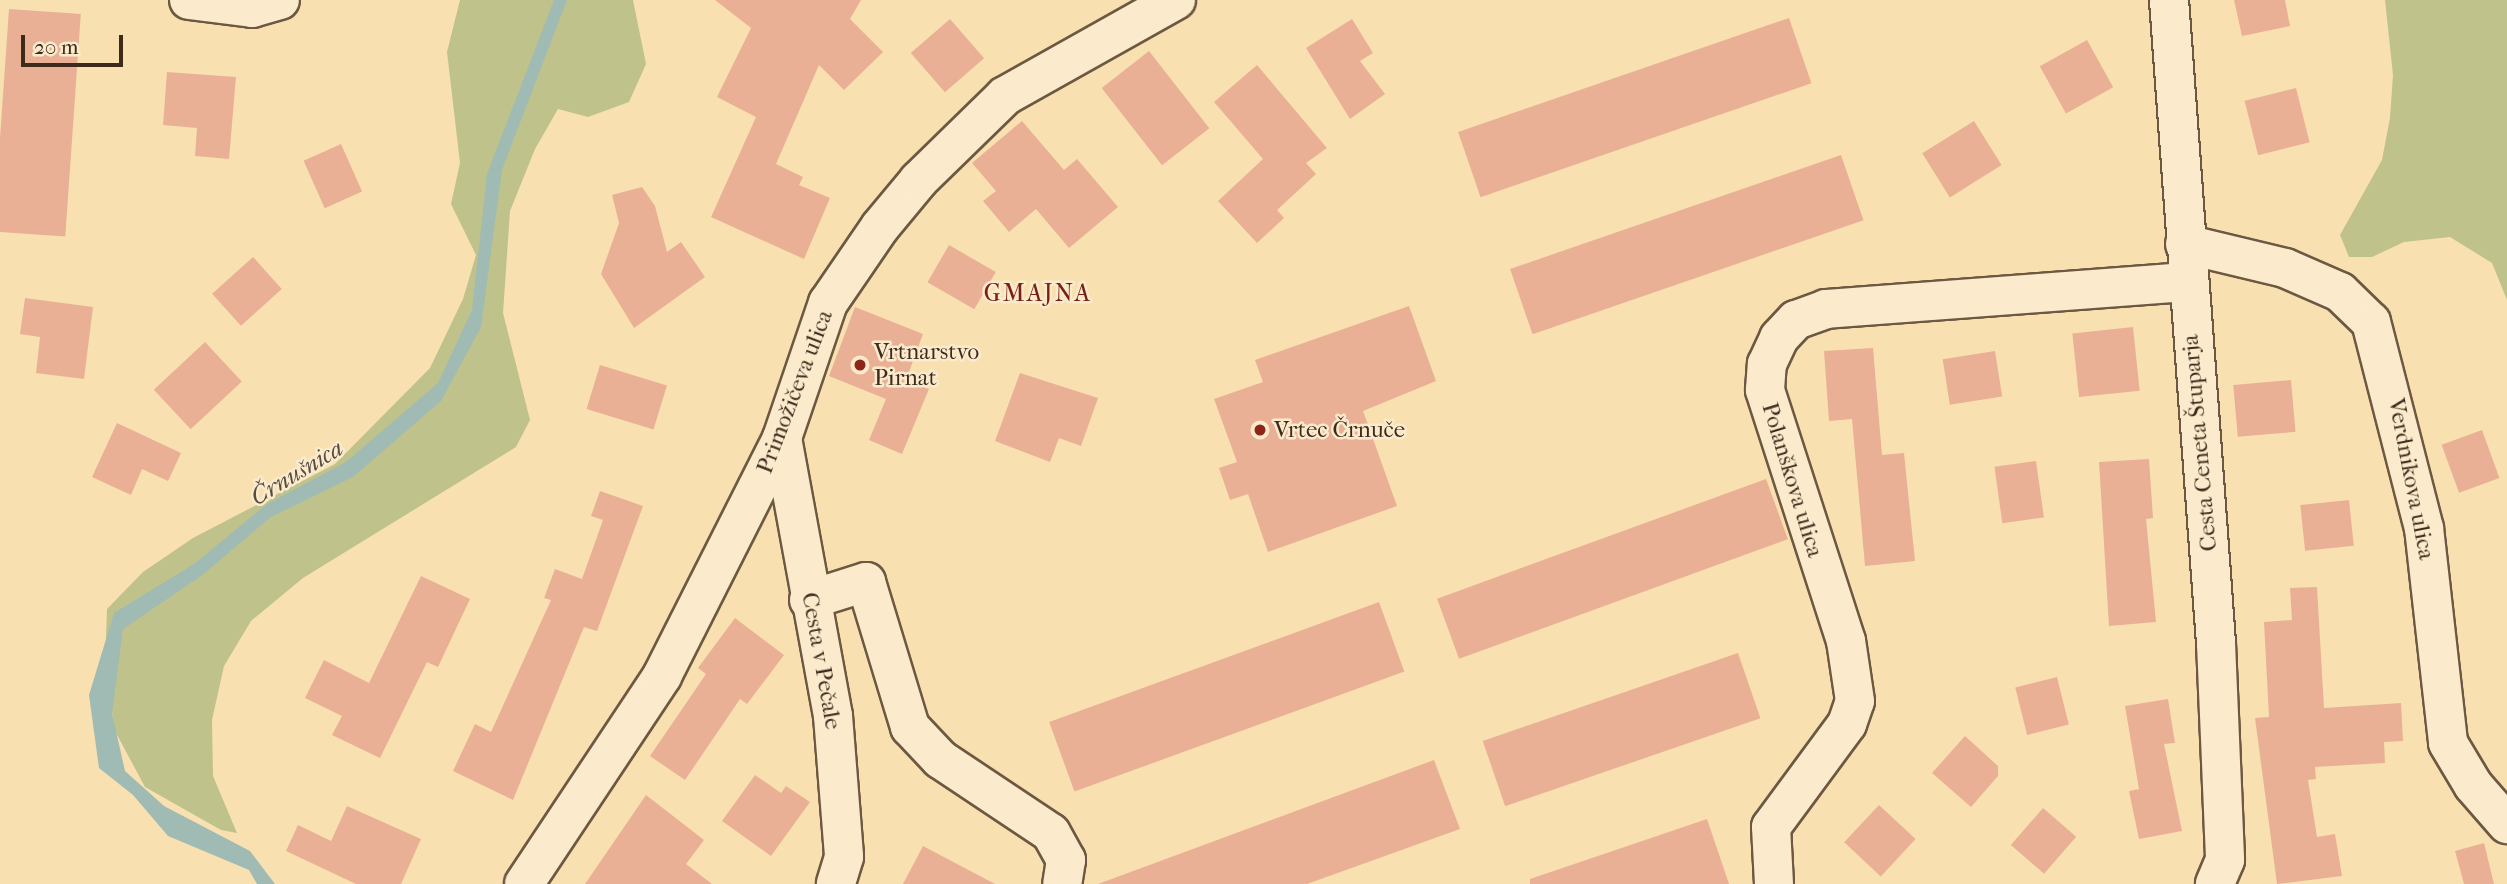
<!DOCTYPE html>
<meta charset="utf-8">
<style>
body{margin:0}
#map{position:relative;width:2507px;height:884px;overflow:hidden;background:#f9e0b1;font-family:"IM FELL French Canon",serif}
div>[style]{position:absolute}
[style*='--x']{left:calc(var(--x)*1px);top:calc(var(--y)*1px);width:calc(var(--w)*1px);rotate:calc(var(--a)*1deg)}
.green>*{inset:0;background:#bfc28a}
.water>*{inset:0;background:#a0bbb3}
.building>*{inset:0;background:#eab095;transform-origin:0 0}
.roads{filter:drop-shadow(2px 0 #6d5842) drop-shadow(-2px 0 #6d5842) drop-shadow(0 2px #6d5842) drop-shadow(0 -2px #6d5842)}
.minor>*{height:38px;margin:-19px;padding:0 19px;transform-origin:19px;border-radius:19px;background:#fbebcc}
.tertiary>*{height:38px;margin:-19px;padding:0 19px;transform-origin:19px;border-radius:19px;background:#fbebcc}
.dots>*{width:19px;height:19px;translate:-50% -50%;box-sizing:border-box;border:4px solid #fbebcc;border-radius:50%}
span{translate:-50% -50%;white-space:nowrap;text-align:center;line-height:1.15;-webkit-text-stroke:5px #fbebcc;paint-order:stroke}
.poi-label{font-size:23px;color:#3e2a1d}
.left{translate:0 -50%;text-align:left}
.street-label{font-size:23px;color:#3e2a1d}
.neighbourhood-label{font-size:24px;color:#7a1f14;letter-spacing:2px}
.water-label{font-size:24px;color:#564e42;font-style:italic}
.scale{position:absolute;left:21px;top:35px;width:102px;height:32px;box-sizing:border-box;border:4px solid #3e2a1d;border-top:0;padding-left:9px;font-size:21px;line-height:24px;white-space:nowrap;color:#3e2a1d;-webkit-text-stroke:5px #fbebcc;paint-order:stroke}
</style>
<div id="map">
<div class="green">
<i style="clip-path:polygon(460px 0,633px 0,646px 64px,629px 102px,588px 117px,558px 109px,535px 149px,510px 211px,503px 313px,530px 420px,516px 447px,303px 578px,251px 621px,224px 666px,212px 720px,213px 776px,237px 833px,221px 830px,145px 787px,115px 731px,105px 668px,107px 609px,143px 572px,193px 538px,335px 464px,430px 368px,463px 299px,476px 255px,451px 204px,460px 163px,447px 52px)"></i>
<i style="clip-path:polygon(2385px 0,2507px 0,2507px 300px,2492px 263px,2450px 237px,2404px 242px,2372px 257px,2349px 257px,2340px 235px,2382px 160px,2390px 118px,2393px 75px)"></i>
</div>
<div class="water">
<i style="clip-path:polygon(554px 0,567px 0,502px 170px,481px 327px,441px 401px,353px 477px,271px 517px,201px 576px,123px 629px,112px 713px,125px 771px,164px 806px,250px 851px,275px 884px,257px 884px,249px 870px,168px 836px,133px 795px,99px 768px,89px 695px,114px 613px,194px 564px,267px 504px,346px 462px,438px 383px,472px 310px,487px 174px)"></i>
</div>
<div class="building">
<i style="clip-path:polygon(715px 0,861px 0,850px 19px,883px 52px,844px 90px,819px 65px,776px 164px,803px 177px,799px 185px,830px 198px,804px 259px,711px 217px,756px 117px,717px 97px,751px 28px)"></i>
<i style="clip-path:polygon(2234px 0,2285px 0,2290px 26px,2242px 36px)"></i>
<i style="left:9px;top:9px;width:72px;height:223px;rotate:4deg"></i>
<i style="left:1789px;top:18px;width:69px;height:350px;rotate:71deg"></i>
<i style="left:950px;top:19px;width:52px;height:52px;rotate:49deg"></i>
<i style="clip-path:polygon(1352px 19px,1373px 53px,1360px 61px,1385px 94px,1350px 119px,1306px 48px)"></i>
<i style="left:2087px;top:40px;width:54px;height:54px;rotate:61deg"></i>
<i style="left:1149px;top:51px;width:98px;height:60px;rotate:52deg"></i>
<i style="clip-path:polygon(1257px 65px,1327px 148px,1306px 163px,1316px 174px,1277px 210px,1284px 218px,1257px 243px,1218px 201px,1263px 159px,1214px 102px)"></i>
<i style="clip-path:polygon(167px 72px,236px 77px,229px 159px,195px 156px,197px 128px,163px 125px)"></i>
<i style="left:2296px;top:88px;width:56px;height:53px;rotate:76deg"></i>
<i style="clip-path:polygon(1022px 121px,1064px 170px,1077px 159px,1118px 207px,1069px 248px,1036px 209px,1009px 232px,983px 201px,996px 191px,972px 163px)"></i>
<i style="left:1974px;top:121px;width:52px;height:61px;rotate:58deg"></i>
<i style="left:341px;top:144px;width:52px;height:41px;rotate:66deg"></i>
<i style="left:1841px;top:155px;width:69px;height:350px;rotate:71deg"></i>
<i style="clip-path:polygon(642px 187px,655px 206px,667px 252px,681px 242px,705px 277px,634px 328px,601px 274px,619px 223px,612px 195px)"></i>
<i style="left:949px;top:245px;width:54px;height:43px;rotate:30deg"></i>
<i style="left:253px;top:257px;width:43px;height:55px;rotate:48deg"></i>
<i style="clip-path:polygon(25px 298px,93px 307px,84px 379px,36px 373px,40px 337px,20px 334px)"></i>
<i style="clip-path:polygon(1409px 306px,1436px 381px,1363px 411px,1397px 506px,1268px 552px,1248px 494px,1230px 500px,1219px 468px,1237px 462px,1214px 399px,1263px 382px,1255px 360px)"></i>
<i style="clip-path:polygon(855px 307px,923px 334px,906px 380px,929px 389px,902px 454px,869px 440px,886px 399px,829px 376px)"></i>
<i style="left:2133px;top:327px;width:64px;height:61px;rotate:84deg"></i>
<i style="left:205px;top:342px;width:54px;height:70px;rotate:47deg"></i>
<i style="clip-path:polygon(1873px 348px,1882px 455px,1904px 453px,1915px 561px,1865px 566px,1852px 419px,1829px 421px,1824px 351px)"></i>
<i style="left:1995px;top:351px;width:46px;height:53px;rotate:81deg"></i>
<i style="left:600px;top:365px;width:70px;height:46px;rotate:17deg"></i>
<i style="clip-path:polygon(1020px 373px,1098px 398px,1081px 446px,1059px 438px,1050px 462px,995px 441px)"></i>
<i style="left:2291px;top:380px;width:52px;height:58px;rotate:85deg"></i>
<i style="clip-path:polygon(117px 423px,181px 453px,168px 481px,142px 469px,131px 495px,92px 477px)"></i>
<i style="left:2482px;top:430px;width:51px;height:43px;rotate:70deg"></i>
<i style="clip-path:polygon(2149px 459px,2153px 518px,2146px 519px,2156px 622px,2109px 626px,2099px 462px)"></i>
<i style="left:2036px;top:461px;width:57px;height:42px;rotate:82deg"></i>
<i style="left:1766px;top:479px;width:64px;height:350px;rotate:70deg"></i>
<i style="clip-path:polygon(600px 491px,643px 506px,597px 631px,584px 627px,513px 800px,453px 771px,475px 724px,491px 732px,551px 600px,544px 598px,555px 569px,582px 579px,603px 520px,591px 516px)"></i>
<i style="left:2349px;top:500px;width:46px;height:49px;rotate:84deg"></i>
<i style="clip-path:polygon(421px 576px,470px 599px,438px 667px,427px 662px,380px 758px,332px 735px,342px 716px,305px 698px,324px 660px,369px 683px)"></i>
<i style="clip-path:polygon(2317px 587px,2324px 708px,2401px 703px,2403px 741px,2384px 742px,2385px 763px,2315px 767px,2316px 779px,2308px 780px,2317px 837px,2335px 834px,2342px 876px,2277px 884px,2255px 718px,2269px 717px,2264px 622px,2292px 620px,2290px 588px)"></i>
<i style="left:1379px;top:602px;width:74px;height:351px;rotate:70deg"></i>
<i style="clip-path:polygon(735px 618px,784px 655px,747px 704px,740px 699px,685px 780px,650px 756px,706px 674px,698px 668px)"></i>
<i style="left:1738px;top:653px;width:69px;height:270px;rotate:71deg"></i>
<i style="left:2057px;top:677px;width:49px;height:43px;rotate:76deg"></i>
<i style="clip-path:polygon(2168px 699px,2175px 743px,2164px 744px,2182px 831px,2139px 839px,2129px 791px,2139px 789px,2125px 706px)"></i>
<i style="clip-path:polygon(1965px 736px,1998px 766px,1998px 776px,1971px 807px,1932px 773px)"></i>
<i style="clip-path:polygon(1434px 760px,1460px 829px,1307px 884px,1098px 884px)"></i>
<i style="clip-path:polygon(755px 775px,781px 793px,786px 786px,810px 802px,771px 856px,722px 821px)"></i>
<i style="clip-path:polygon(646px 795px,704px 840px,686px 864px,712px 884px,585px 884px)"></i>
<i style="left:1879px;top:805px;width:50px;height:51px;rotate:43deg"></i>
<i style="clip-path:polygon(347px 806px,421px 839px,401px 884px,356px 884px,286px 851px,298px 825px,331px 841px)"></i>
<i style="left:2043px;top:808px;width:44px;height:49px;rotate:41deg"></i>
<i style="clip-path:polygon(1707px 819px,1729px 884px,1530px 884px,1530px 879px)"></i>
<i style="clip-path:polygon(2484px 843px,2494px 884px,2464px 884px,2455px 851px)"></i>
<i style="clip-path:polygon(923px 846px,995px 884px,903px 884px)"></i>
</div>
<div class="roads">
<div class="minor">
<i style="--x:189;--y:0;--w:64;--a:7.2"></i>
<i style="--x:252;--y:8;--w:29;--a:-16"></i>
<i style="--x:2185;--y:244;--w:103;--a:13.5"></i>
<i style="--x:2285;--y:268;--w:60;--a:23.6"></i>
<i style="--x:2340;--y:292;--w:43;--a:44.1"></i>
<i style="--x:2371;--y:322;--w:213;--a:75.6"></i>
<i style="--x:2424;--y:528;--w:216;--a:83.6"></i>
<i style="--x:2448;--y:743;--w:49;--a:59.2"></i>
<i style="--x:2473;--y:785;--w:52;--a:48.9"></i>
<i style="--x:782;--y:438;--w:283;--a:79.6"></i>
<i style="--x:833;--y:716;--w:141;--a:85.5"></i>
<i style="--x:844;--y:857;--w:28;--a:107"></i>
<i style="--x:809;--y:600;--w:60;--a:-17.5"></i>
<i style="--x:866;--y:582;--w:152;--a:73.1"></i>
<i style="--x:910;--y:727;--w:44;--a:46.8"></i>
<i style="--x:940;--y:759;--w:133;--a:33.7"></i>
<i style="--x:1051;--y:833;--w:31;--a:61"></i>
<i style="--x:1066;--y:860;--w:24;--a:99"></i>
<i style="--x:524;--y:884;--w:250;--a:-56.4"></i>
<i style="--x:662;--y:676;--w:267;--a:-63.2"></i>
<i style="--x:782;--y:438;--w:143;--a:-71.2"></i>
<i style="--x:828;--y:303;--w:92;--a:-55.6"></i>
<i style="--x:880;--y:227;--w:61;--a:-50.3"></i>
<i style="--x:919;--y:180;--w:120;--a:-44.3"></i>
<i style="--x:1005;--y:96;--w:196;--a:-29.3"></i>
<i style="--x:1774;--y:884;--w:57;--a:-93"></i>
<i style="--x:1771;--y:827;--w:128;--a:-53.6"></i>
<i style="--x:1847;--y:724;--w:24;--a:-71"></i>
<i style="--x:1855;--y:701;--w:61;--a:-98.5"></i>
<i style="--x:1846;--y:641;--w:264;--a:-107.9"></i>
<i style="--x:1765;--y:390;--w:26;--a:-86"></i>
<i style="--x:1767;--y:364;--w:29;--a:-65"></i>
<i style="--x:1779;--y:338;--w:25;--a:-47"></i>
<i style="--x:1796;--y:320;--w:32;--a:-20"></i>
<i style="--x:1826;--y:309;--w:362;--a:-4.3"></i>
</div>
<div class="tertiary">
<i style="--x:2169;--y:0;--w:645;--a:85.82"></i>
<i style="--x:2216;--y:643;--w:217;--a:87.6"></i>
<i style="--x:2225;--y:860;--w:26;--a:113"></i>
</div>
</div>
<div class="dots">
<i style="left:860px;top:365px;background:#8f2418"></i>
<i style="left:1260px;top:430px;background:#8f2418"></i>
</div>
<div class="poi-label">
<span class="left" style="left:874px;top:365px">Vrtnarstvo<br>Pirnat</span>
<span class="left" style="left:1274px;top:430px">Vrtec Črnuče</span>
</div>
<div class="street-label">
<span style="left:795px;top:392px;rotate:-69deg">Primožičeva ulica</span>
<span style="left:2200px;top:443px;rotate:-95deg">Cesta Ceneta Štuparja</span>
<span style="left:2411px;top:479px;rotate:79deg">Verdnikova ulica</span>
<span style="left:1792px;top:480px;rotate:73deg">Polanškova ulica</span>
<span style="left:821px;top:661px;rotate:80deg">Cesta v Pečale</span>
</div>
<div class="neighbourhood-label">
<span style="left:1038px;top:294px">GMAJNA</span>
</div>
<div class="water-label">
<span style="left:297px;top:473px;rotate:-31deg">Črnušnica</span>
</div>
<div class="scale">20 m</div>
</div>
